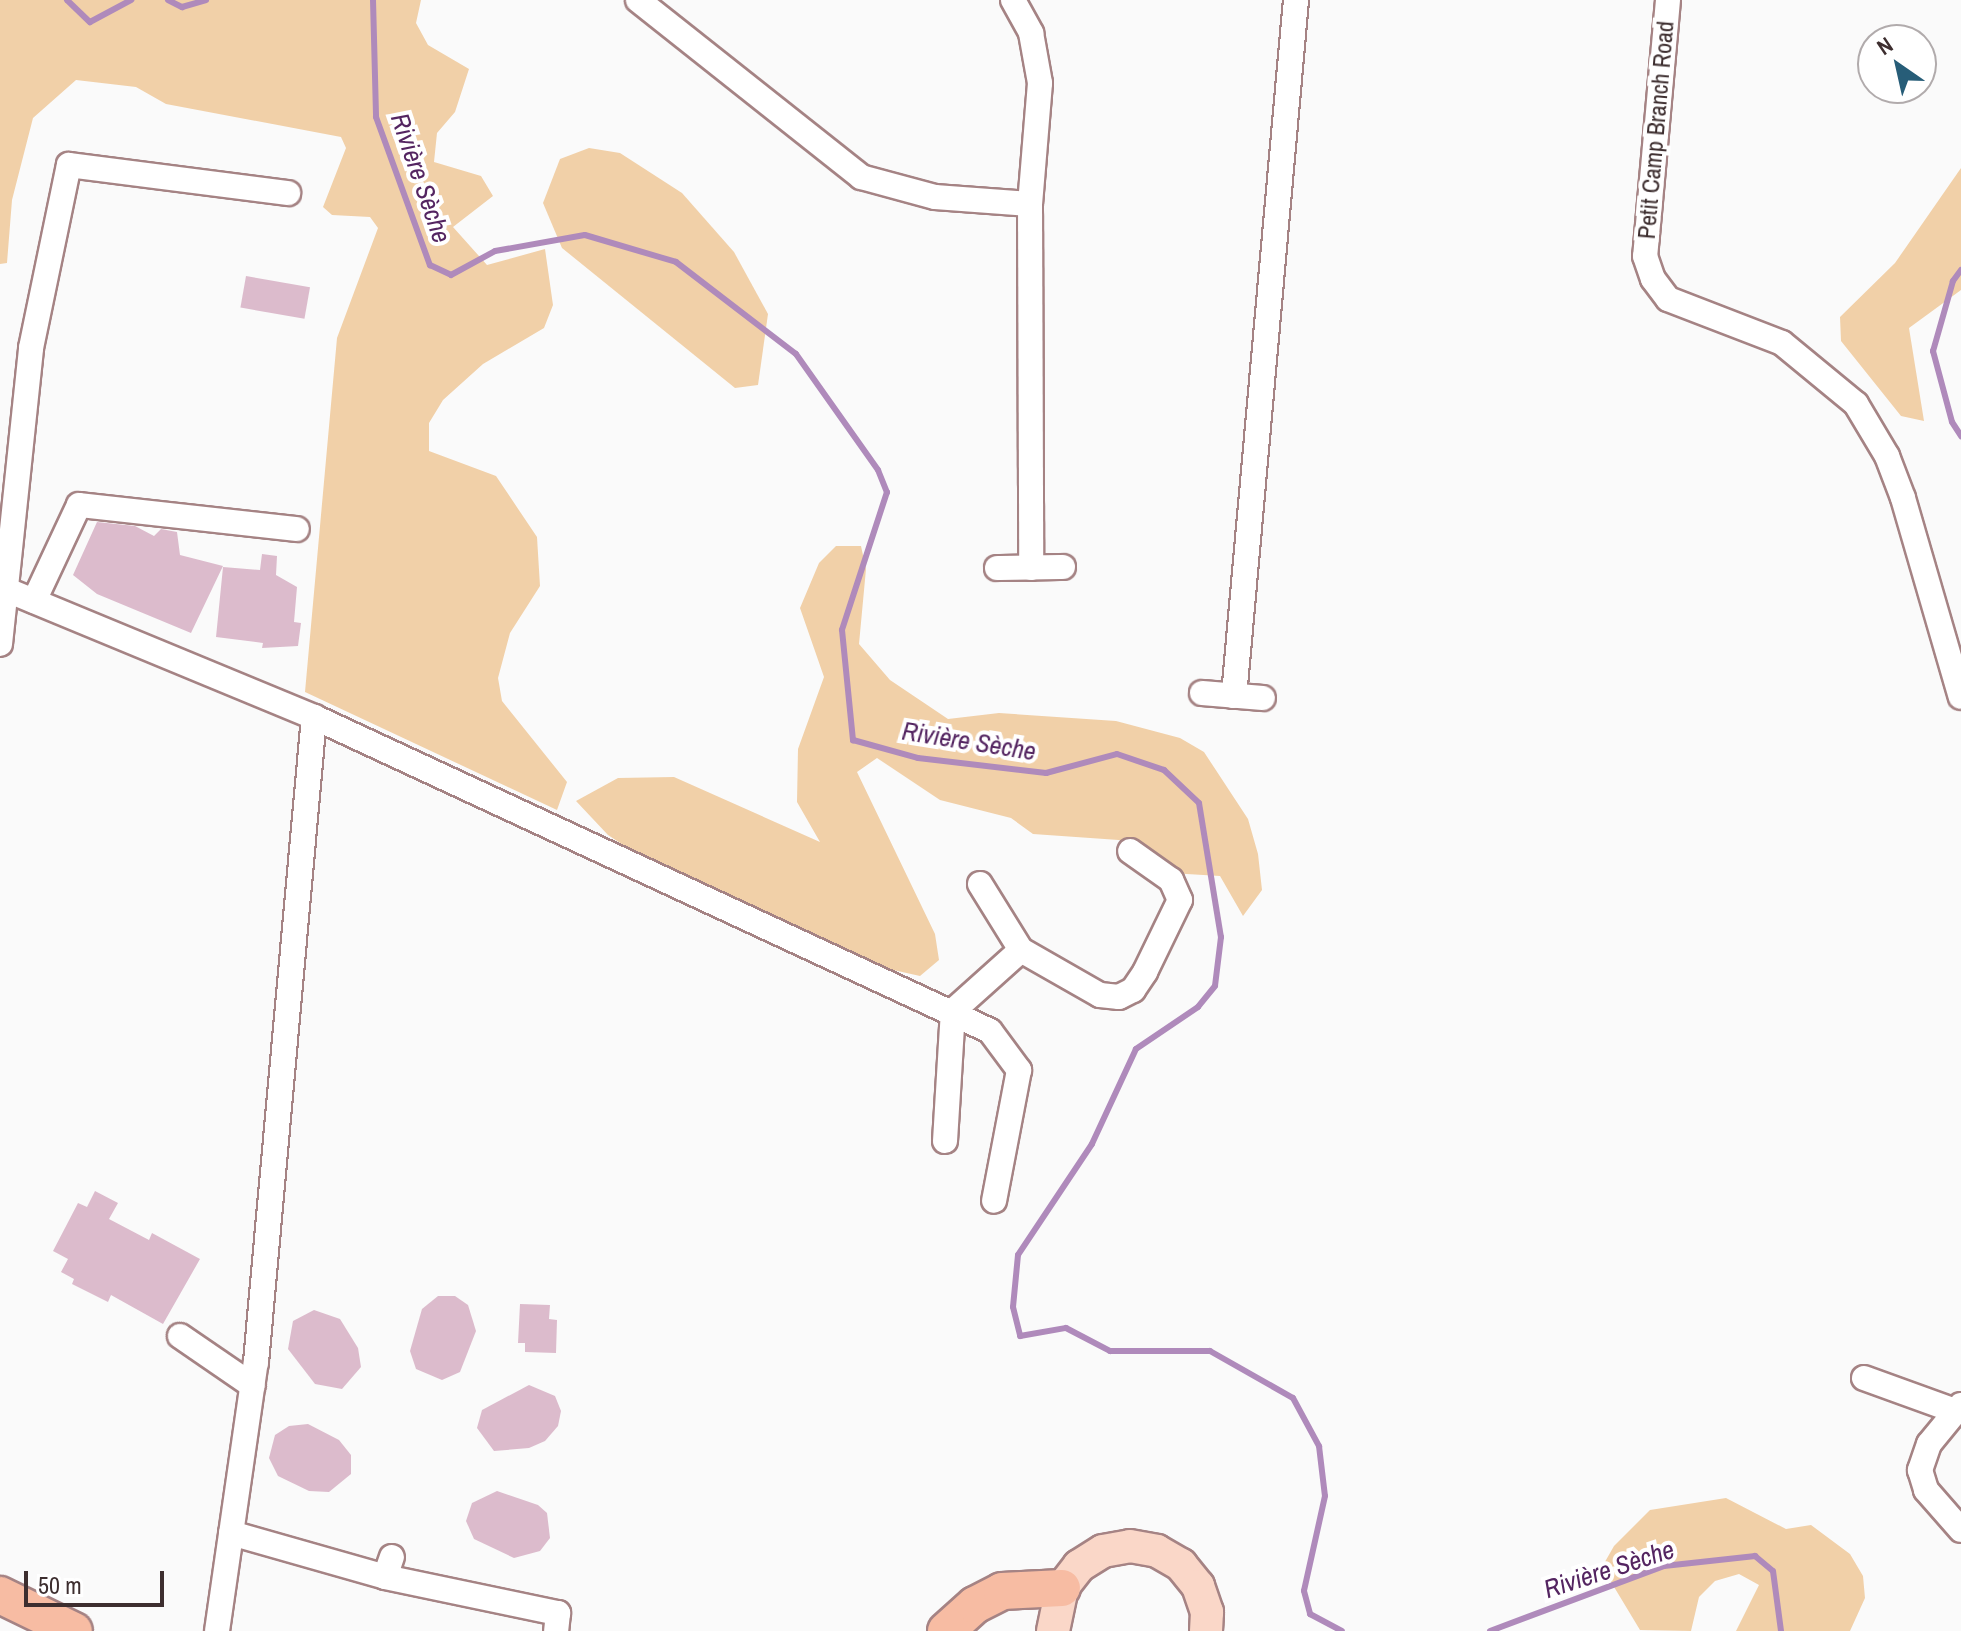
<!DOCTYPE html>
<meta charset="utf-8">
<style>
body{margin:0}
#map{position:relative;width:1961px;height:1631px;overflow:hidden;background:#fafafa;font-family:"Archivo Narrow",sans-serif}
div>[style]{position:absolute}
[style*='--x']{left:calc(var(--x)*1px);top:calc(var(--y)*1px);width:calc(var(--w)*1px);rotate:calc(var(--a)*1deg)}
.green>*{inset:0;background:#f1d0a8}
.stream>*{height:6px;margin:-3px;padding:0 3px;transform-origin:3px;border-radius:3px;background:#af8abb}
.building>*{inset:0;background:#dcbbcc;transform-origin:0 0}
.roads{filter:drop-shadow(2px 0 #a58384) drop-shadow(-2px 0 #a58384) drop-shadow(0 2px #a58384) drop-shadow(0 -2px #a58384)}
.minor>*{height:24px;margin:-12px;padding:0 12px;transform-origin:12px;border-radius:12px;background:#fff}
.major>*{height:32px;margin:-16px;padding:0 16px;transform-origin:16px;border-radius:16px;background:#fad7c8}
.highway>*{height:36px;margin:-18px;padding:0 18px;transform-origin:18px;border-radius:18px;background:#f7bca3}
span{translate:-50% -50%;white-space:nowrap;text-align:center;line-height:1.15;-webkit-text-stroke:8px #fff;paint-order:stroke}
.street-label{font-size:24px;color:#3d2e2f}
.water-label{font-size:26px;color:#542561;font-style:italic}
.north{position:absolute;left:1857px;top:24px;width:80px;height:80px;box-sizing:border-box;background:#fff;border:2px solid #b1abac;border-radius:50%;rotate:326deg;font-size:22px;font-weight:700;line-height:32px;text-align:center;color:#3d2e2f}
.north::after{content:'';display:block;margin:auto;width:28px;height:36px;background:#275d78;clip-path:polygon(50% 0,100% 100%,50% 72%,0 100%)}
.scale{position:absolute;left:24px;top:1571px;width:140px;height:36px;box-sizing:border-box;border:4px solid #3d2e2f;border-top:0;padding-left:10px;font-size:24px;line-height:28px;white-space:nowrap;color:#3d2e2f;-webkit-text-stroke:6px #fff;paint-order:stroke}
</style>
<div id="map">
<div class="green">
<i style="clip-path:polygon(0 0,421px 0,416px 23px,428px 45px,469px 69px,455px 112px,437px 133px,434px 162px,481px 176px,493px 196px,453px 227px,487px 265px,545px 249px,553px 305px,544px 328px,483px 364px,443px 400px,429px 423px,429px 451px,496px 476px,537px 537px,540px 586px,510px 633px,498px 678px,502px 701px,567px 782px,557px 810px,305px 692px,337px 338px,378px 228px,370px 217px,332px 215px,323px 207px,346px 148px,341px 137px,166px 104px,136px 87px,76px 80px,33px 118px,12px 200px,7px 263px,0 264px)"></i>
<i style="clip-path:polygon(589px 148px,620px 153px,682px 193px,734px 252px,768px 314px,758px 385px,735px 388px,562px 248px,543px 203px,560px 159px)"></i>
<i style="clip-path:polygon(1961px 168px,1961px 290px,1909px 328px,1924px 421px,1901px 416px,1841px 341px,1840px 317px,1895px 263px)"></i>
<i style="clip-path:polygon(836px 546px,861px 546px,866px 569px,859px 644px,890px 680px,948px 719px,999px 713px,1116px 721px,1180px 738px,1204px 752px,1248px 819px,1258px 854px,1262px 890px,1243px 916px,1220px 876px,1170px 873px,1133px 841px,1033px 834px,1011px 818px,940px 800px,877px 758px,857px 772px,935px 934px,939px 960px,920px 976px,871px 965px,669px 875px,608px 835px,576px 801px,618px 778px,674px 777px,820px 842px,797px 802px,798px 749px,824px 677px,800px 608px,819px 563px)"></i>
<i style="clip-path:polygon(1726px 1498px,1786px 1529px,1811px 1525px,1850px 1554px,1863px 1576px,1865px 1598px,1850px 1631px,1736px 1631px,1759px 1585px,1739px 1574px,1715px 1581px,1699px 1597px,1691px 1631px,1640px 1630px,1602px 1567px,1614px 1546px,1650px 1510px)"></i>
</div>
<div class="stream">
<i style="--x:67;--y:0;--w:32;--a:44"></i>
<i style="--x:90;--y:22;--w:47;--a:-28.2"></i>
<i style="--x:168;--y:0;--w:16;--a:27"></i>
<i style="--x:182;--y:7;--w:25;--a:-16"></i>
<i style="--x:373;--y:0;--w:117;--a:88.5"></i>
<i style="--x:376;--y:117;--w:158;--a:70"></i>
<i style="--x:430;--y:265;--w:23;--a:25"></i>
<i style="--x:451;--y:275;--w:50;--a:-28.6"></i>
<i style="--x:495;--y:251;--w:91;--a:-10.1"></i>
<i style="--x:585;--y:235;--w:95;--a:16.5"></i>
<i style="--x:676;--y:262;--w:151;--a:37.5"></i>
<i style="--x:796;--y:354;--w:142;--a:54.7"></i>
<i style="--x:878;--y:470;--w:24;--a:68"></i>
<i style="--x:887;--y:492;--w:145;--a:108.1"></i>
<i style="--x:842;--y:630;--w:111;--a:84.3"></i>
<i style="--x:853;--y:740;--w:67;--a:15.5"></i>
<i style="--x:918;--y:758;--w:129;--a:6.7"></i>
<i style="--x:1046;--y:773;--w:73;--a:-15"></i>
<i style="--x:1117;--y:754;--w:50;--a:18.8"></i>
<i style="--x:1164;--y:770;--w:48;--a:43.3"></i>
<i style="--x:1199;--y:803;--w:136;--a:80.7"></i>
<i style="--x:1221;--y:937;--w:49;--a:97"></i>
<i style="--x:1215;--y:986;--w:27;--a:129"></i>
<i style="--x:1198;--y:1007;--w:75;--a:145.9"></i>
<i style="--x:1136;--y:1049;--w:105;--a:114.9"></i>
<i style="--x:1092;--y:1144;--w:133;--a:123.7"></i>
<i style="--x:1018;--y:1255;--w:52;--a:95.5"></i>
<i style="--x:1013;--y:1307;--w:30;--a:76"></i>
<i style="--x:1020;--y:1336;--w:47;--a:-9.9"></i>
<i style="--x:1066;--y:1328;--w:50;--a:27.6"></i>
<i style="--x:1110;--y:1351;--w:100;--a:0"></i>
<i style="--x:1210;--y:1351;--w:95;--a:29.5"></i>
<i style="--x:1293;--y:1398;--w:55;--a:61.6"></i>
<i style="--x:1319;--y:1446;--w:50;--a:83.2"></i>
<i style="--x:1325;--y:1496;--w:97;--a:102.5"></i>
<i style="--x:1304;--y:1591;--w:24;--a:75"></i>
<i style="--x:1310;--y:1614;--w:36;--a:28"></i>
<i style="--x:1961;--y:270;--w:14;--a:126"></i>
<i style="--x:1953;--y:281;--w:73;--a:105.9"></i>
<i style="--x:1933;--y:351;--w:73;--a:75"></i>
<i style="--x:1952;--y:422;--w:17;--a:57"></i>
<i style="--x:1490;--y:1631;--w:186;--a:-20.5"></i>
<i style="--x:1664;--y:1566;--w:92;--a:-6.3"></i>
<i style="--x:1755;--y:1556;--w:23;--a:40"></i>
<i style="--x:1773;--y:1571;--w:61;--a:82.4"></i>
</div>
<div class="building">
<i style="left:246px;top:276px;width:65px;height:32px;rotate:10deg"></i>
<i style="clip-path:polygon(97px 522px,135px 526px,154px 536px,161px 529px,177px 532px,180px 555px,223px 566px,191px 633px,97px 594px,73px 575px)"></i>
<i style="clip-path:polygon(262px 554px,277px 556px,276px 575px,297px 587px,294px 622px,301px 623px,298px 646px,262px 648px,263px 643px,216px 637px,223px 567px,260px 570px)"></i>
<i style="clip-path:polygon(95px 1191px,118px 1203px,109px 1219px,149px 1240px,152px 1233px,200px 1259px,163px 1324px,111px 1295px,108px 1302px,72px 1284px,74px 1279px,61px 1272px,68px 1259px,53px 1251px,78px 1203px,87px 1207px)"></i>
<i style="clip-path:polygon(438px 1296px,455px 1296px,468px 1305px,476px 1331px,460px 1372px,442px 1380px,416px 1369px,410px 1351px,422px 1309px)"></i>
<i style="clip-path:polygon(520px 1304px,550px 1305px,549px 1319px,557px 1320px,556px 1353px,525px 1352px,525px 1343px,518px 1343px)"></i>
<i style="clip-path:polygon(314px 1310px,340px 1319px,358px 1348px,361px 1367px,342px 1389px,315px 1384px,288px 1349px,293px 1321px)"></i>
<i style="clip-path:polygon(529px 1385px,555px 1396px,561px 1411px,558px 1426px,545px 1441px,529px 1448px,494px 1451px,477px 1428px,482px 1410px)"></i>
<i style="clip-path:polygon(308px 1424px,339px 1440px,351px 1455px,351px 1474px,329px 1492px,309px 1491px,278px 1476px,269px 1458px,275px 1435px,289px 1426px)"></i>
<i style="clip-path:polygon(497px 1491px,538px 1505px,547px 1513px,550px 1538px,540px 1551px,514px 1558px,474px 1539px,466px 1521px,472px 1503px)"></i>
</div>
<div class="roads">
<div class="minor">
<i style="--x:638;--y:0;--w:285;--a:38.4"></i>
<i style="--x:861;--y:177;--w:77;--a:15.1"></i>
<i style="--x:935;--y:197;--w:95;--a:4.2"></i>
<i style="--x:1013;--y:0;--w:38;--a:61"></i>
<i style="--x:1031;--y:33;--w:51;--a:79.8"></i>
<i style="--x:1040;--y:83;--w:121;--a:94.7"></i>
<i style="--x:1030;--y:204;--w:364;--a:89.8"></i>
<i style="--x:1668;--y:0;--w:257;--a:95.1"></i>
<i style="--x:1645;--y:256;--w:24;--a:71"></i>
<i style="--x:1653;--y:279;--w:25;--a:53"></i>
<i style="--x:1668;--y:299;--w:122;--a:21.1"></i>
<i style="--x:1782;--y:343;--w:96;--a:39.5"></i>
<i style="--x:1856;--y:404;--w:61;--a:59.2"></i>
<i style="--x:1887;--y:456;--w:45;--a:69.1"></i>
<i style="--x:1903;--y:498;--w:207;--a:73.8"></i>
<i style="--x:997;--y:568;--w:66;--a:-0.9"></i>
<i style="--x:0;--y:587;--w:340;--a:22.5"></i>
<i style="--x:314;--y:717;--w:745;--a:24.91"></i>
<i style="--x:990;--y:1031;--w:49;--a:53.4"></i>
<i style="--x:1019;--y:1070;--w:133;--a:100.8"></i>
<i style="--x:34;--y:601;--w:106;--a:-64.9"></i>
<i style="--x:79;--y:505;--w:219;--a:6.3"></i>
<i style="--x:0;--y:644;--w:298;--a:-84"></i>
<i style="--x:31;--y:348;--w:187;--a:-78.3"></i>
<i style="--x:69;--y:165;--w:221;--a:7.3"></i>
<i style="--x:1202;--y:693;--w:61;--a:4.7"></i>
<i style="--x:1234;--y:696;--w:699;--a:-84.91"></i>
<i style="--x:980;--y:884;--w:78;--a:58.2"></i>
<i style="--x:1021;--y:950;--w:91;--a:29.7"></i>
<i style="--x:1100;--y:995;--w:19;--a:6"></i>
<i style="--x:1119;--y:997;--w:16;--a:-27"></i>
<i style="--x:1133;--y:990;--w:22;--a:-56"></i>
<i style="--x:1145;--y:972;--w:80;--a:-64.1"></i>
<i style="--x:1180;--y:900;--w:22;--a:-114"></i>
<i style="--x:1171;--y:880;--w:50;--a:-144.7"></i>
<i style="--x:945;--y:1141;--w:130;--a:-86.5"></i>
<i style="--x:953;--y:1011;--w:91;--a:-41.9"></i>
<i style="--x:180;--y:1336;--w:88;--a:34.4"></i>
<i style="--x:1864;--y:1378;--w:97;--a:19.9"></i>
<i style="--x:1961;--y:1405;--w:50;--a:129.4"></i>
<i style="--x:1929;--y:1444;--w:28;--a:109"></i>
<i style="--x:1920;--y:1470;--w:21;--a:73"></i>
<i style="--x:1926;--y:1490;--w:53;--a:48.8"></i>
<i style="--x:231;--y:1533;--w:160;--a:15.9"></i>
<i style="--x:385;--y:1577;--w:21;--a:-71"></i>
<i style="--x:385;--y:1577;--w:177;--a:11.8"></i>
<i style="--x:558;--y:1613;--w:18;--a:96"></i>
<i style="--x:217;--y:1631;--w:272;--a:-81.8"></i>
<i style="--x:256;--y:1362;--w:648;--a:-84.86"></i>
</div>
<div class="major">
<i style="--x:1053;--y:1631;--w:44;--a:-78.2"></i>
<i style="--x:1062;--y:1588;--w:28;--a:-52"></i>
<i style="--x:1079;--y:1566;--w:28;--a:-32"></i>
<i style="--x:1103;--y:1551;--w:27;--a:-10"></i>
<i style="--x:1130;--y:1546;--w:27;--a:10"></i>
<i style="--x:1157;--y:1551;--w:28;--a:30"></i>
<i style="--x:1181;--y:1565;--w:27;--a:51"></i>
<i style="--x:1198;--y:1586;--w:28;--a:71"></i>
<i style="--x:1207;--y:1612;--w:19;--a:93"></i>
</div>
<div class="highway">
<i style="--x:0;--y:1595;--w:82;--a:25.9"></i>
<i style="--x:946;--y:1631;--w:39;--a:-42"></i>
<i style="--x:975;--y:1605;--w:30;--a:-27"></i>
<i style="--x:1002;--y:1591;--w:60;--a:-2.9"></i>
</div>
</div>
<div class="street-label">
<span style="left:1656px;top:130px;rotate:-85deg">Petit Camp Branch Road</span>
</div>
<div class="water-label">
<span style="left:421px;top:178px;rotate:71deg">Rivière Sèche</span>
<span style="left:969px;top:741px;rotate:9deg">Rivière Sèche</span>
<span style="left:1609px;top:1569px;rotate:-18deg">Rivière Sèche</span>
</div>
<div class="north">N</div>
<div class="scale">50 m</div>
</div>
